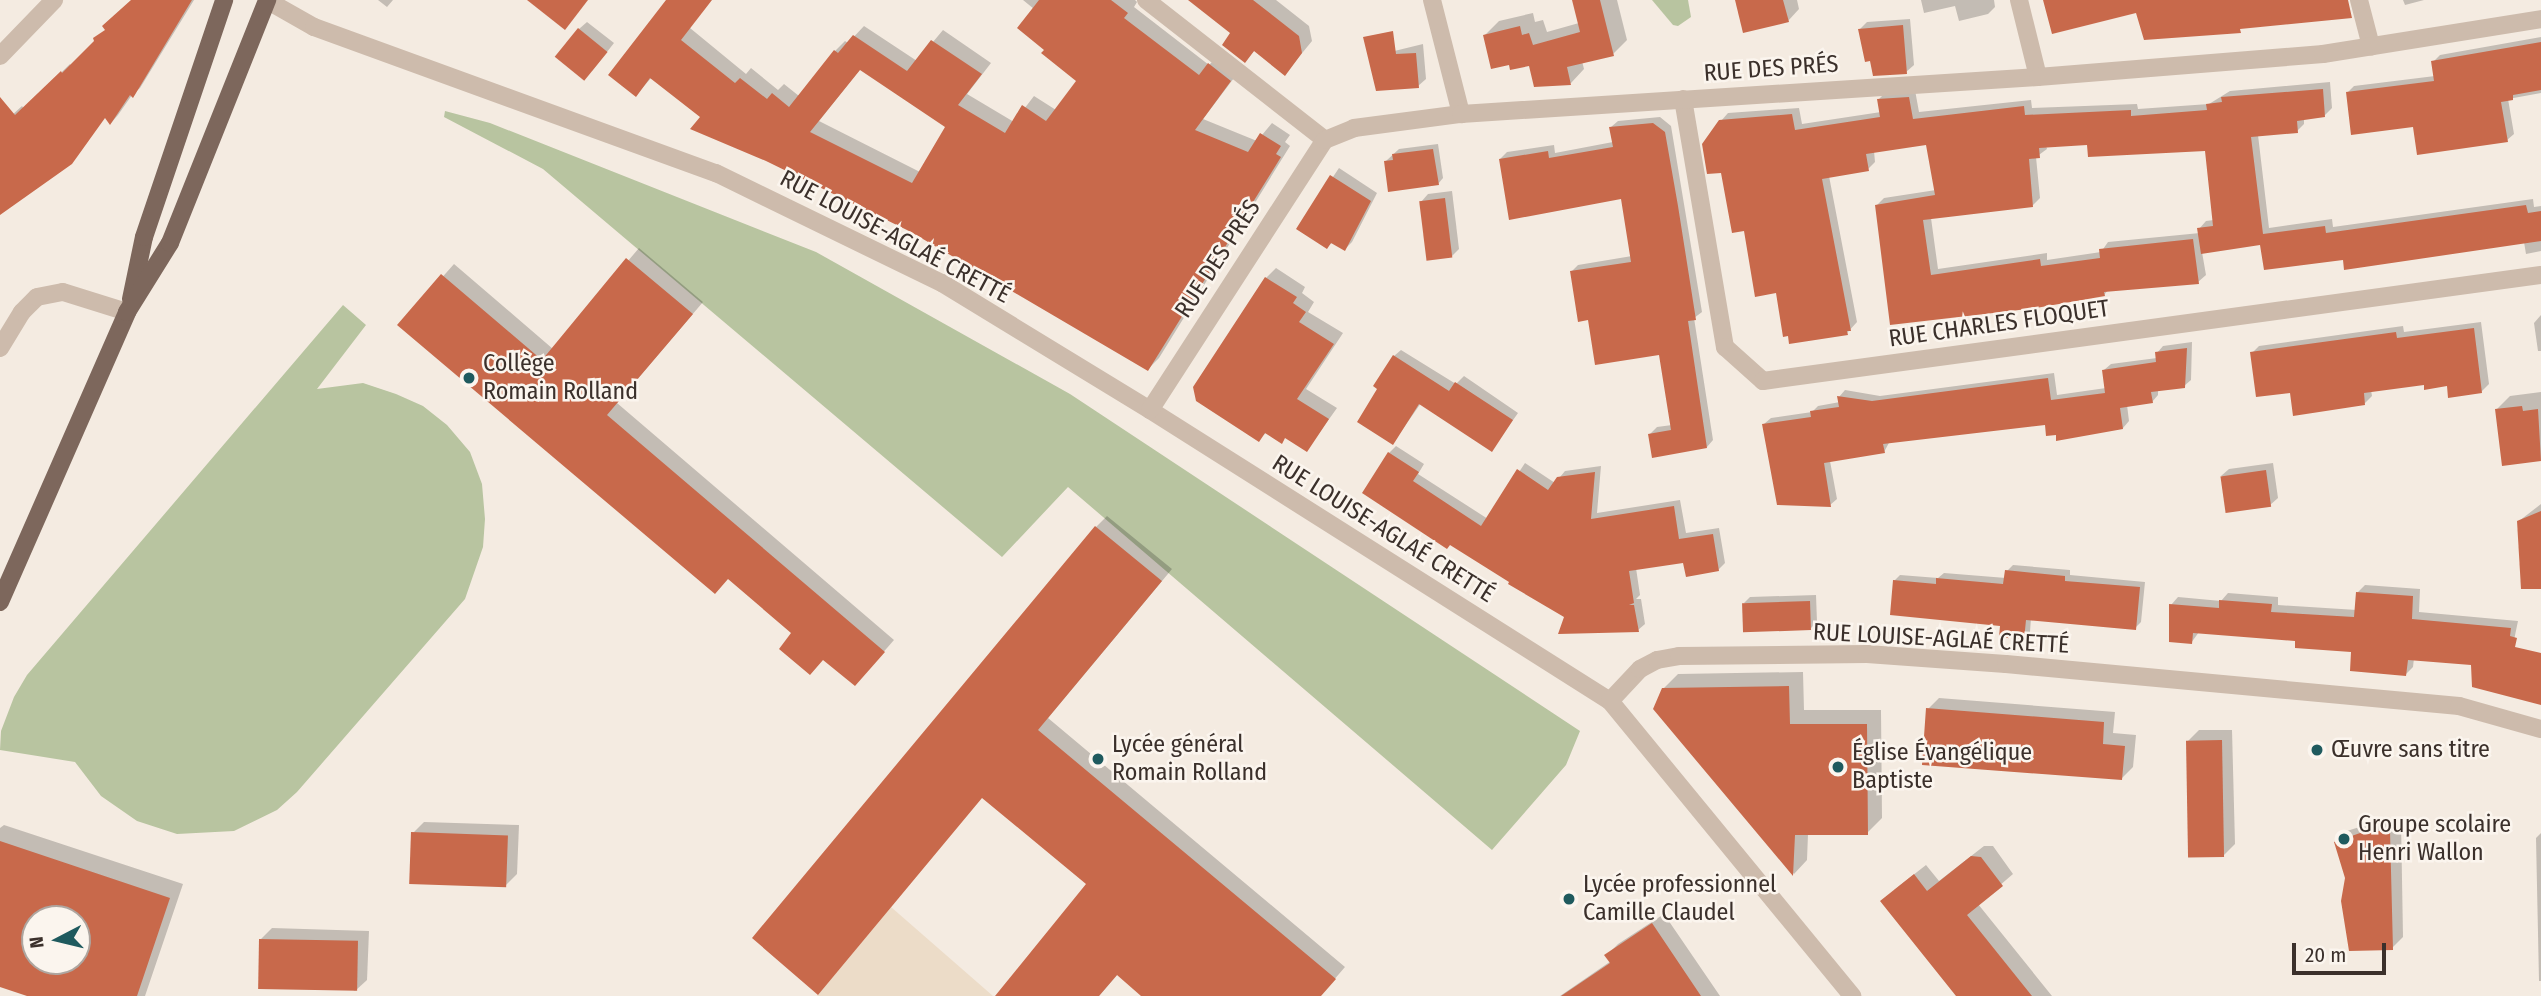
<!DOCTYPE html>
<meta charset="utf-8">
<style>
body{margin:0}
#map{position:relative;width:2541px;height:996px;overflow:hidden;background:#f4ebe1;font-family:"Fira Sans Condensed",sans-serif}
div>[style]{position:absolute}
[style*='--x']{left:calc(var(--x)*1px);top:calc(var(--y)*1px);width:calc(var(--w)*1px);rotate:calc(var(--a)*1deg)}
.green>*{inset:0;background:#b8c4a0}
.plaza>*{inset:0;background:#ecdcc8}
.shadow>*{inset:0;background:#0003}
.building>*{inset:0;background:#c8694b;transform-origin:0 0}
.minor>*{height:18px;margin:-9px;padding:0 9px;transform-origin:9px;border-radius:9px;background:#cdbbac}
.major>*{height:18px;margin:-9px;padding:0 9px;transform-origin:9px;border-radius:9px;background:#7d675c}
.dots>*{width:19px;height:19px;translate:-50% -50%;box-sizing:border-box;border:4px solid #fbf5ee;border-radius:50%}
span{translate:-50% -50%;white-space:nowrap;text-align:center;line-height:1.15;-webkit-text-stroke:5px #fbf5ee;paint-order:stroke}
.street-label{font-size:24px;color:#3b302b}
.poi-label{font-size:24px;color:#3b302b}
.left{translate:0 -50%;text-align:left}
.north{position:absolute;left:21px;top:905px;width:70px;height:70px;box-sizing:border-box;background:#fbf5ee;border:2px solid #aea6a0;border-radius:50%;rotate:263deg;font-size:19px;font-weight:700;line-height:28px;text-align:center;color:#3b302b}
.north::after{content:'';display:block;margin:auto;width:24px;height:32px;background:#1f5a5e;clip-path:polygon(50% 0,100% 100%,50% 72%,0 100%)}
.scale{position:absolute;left:2292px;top:943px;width:94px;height:32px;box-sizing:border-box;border:4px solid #3b302b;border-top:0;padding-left:9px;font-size:21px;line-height:24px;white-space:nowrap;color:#3b302b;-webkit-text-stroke:5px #fbf5ee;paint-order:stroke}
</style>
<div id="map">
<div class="green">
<i style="clip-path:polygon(1652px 0,1688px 0,1691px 17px,1678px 26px,1673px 25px)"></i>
<i style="clip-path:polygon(445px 111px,490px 123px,816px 252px,1070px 394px,1580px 731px,1566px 765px,1492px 850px,1068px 487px,1002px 557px,543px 169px,444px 117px)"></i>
<i style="clip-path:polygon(343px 305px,366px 325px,317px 389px,363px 383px,396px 394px,423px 406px,447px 425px,470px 452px,482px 484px,485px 519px,483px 547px,465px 599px,297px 792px,277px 810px,234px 831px,177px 834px,137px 821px,101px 796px,75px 762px,0 750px,1px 731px,14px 697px,27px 675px)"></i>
</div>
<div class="plaza">
<i style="clip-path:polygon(891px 907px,993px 996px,817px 996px)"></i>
</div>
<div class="shadow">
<i style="clip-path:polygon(133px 0,194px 0,140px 88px,132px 95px,118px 115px,111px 123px,106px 116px,0 212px,0 126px,22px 106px,24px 109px,70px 64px,72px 67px)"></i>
<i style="clip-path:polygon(378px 0,393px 0,387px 7px)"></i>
<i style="clip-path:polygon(evenodd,668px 0,698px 0,690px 28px,746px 74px,751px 68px,778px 90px,784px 84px,799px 96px,835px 51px,845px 41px,848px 43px,864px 26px,917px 61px,943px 30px,991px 63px,967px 94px,1014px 122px,1034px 96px,1056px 110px,1079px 80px,1046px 50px,1034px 9px,1023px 0,1135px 0,1137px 2px,1134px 7px,1209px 65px,1220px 54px,1240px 70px,1203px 119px,1257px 141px,1272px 123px,1290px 135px,1285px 142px,1290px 146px,1159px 358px,1148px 369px,912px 230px,702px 116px,652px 77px,636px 95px,668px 0,861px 68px,947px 127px,920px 172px,819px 121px,861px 68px)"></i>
<i style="clip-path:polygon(1213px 0,1276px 0,1309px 26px,1312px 41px,1285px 74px,1255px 50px,1245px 61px)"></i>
<i style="clip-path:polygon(1574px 0,1617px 0,1627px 40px,1613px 54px,1582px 61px,1584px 69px,1571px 83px,1536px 85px,1530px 64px,1485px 35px,1499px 21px,1533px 13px,1535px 22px,1543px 20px,1547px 32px,1579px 23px)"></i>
<i style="clip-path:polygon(1737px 0,1797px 0,1799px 9px,1788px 21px)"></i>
<i style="clip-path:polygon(1921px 0,1994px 0,1995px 7px,1988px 14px,1959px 21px,1955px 6px,1924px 13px)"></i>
<i style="clip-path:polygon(2403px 0,2424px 0,2405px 5px)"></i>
<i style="clip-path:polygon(1910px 19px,1914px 65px,1906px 72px,1860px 29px,1867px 22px)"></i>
<i style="clip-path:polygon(587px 22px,614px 43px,592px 71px,579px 29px)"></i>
<i style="clip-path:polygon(2541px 37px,2541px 93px,2508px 99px,2514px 134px,2507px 140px,2415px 125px,2348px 92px,2354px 86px,2435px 76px,2433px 62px,2440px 55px)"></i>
<i style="clip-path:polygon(1423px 44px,1426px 79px,1418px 86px,1378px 55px)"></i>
<i style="clip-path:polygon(evenodd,2330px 82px,2332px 108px,2325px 115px,2304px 118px,2304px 124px,2297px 131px,2258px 135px,2269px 228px,2332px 219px,2333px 227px,2533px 199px,2534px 207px,2541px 206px,2541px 251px,2526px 254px,2524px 242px,2344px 258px,2261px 243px,2202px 252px,2206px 275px,2198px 282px,2108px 290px,2104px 295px,1891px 323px,1877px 205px,1884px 198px,1936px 190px,1927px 143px,1874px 151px,1875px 162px,1868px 169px,1829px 176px,1857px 322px,1847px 333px,1778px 291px,1746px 229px,1721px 121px,1728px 113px,1799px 108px,1802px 124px,1881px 112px,1879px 99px,1886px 92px,1915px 90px,1919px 112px,2031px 100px,2032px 108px,2137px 104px,2138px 109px,2209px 104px,2230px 91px,2330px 82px,2088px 143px,2206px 149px,2214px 220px,2206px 221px,2199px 229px,2200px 233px,2108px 242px,2101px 252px,2047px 260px,2047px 253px,1938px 269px,1931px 218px,2033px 205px,2040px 198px,2036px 157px,2047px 149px,2046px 145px,2088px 143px)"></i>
<i style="clip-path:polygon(1660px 117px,1671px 126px,1702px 312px,1694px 318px,1713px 440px,1707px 447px,1650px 434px,1657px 427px,1672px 425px,1660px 353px,1589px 318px,1572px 271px,1578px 265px,1632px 256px,1622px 197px,1500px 159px,1507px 152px,1554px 145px,1555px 153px,1613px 142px,1611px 127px,1618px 121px)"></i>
<i style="clip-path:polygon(1438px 144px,1443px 178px,1438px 184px,1386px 161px,1399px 149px)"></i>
<i style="clip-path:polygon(1339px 168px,1377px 193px,1352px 242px,1345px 249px,1333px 242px,1327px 247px,1298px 229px)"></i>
<i style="clip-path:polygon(1452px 191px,1459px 249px,1452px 256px,1421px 202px,1428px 194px)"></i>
<i style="clip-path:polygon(639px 248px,703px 302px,617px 403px,894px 640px,866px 672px,794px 632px,729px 578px,400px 325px,454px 264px,553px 349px)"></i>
<i style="clip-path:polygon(1276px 268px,1305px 287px,1302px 293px,1314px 302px,1308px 312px,1343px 333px,1306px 389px,1337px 408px,1307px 450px,1286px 437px,1267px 432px,1258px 440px,1266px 278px)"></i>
<i style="clip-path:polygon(2541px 315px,2541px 351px,2538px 351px,2534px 323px)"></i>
<i style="clip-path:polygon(2481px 322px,2489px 384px,2481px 392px,2448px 384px,2425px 383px,2371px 390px,2372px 396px,2365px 403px,2292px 391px,2252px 353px,2259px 346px,2403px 326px,2404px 332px)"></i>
<i style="clip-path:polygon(2192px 342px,2191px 380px,2184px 386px,2158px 389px,2158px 395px,2152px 402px,2127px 405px,2129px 421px,2123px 428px,2057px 433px,2046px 423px,1890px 441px,1884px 452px,1830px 461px,1837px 499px,1830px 505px,1764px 424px,1771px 418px,1812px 412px,1818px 406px,1840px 402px,1839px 397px,1845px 390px,1880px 396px,2054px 373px,2057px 395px,2106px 388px,2104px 370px,2111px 364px,2157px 358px,2157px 353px,2163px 346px)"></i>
<i style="clip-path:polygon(1401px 350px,1456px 384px,1464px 376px,1518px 413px,1492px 450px,1421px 403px,1393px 443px,1380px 388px,1394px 356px)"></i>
<i style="clip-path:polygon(2541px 392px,2541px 460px,2504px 464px,2496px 410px,2510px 396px)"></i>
<i style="clip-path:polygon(1396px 446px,1424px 464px,1418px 474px,1488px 519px,1525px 463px,1555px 483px,1565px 471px,1601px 466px,1597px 513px,1680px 500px,1686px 533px,1719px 528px,1725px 563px,1718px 570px,1685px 561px,1636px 568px,1640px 595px,1636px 599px,1641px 599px,1645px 624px,1638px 630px,1567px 616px,1450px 543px,1389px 453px)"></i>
<i style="clip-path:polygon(2273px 463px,2278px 498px,2270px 505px,2221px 476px,2229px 469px)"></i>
<i style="clip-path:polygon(2541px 504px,2541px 587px,2519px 521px)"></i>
<i style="clip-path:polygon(1107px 516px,1172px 569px,1048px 718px,1345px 967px,1320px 996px,1144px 996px,1118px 974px,1099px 996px,997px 996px,1088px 884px,983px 796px,1096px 527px)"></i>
<i style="clip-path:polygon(2013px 565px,2070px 570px,2070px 575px,2145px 582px,2141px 622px,2135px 628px,2031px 618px,2030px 632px,2024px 638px,2002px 624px,1894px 581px,1900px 575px,1938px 578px,1944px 573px,2006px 578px,2007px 571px)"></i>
<i style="clip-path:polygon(2365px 585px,2420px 589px,2419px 612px,2518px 621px,2513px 645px,2414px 658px,2413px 667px,2406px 674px,2353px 650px,2297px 639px,2199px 632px,2191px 643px,2171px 605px,2178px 597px,2221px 601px,2228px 593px,2278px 597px,2278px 605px,2357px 610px,2358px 592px)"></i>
<i style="clip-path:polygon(1816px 595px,1817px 622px,1810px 629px,1744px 603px,1750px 597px)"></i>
<i style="clip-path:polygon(1803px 672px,1804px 710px,1881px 710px,1882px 818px,1867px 833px,1808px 834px,1807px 860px,1794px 874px,1655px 709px,1663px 689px,1678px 674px)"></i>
<i style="clip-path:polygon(1939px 698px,2115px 712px,2113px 733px,2136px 735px,2133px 767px,2121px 779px,1928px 709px)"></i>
<i style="clip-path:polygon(2199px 730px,2232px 730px,2235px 844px,2224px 855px,2188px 741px)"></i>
<i style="clip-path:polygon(2378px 821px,2401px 821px,2403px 937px,2392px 948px,2347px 878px,2336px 842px,2347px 831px)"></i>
<i style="clip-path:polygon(424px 822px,519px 825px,517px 874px,506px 885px,413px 833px)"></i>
<i style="clip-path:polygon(evenodd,4px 825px,183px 884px,145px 996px,33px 996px,0 985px,0 828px,4px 825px,35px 919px,77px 919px,77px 961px,35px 961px,35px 919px)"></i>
<i style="clip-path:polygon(2541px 833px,2541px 981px,2539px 981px,2536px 838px)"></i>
<i style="clip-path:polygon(1984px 846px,1993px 846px,2013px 874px,1978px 904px,2052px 996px,1978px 996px,1894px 890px,1926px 865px,1939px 881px)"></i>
<i style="clip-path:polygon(1664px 914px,1720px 996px,1560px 996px,1611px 961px,1607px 955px,1618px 944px)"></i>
<i style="clip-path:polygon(272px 928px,369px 931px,367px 980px,355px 991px,261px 939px)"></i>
</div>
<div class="building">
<i style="clip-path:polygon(131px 0,192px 0,133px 98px,130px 95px,110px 125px,105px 118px,72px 164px,0 215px,0 97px,15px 115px,61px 71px,62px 73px,94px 41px,93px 38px,105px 30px,102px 26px)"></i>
<i style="clip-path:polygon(527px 0,588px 0,565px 30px)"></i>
<i style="clip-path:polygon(evenodd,666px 0,712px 0,681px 40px,735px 83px,740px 78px,767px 99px,772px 93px,789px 107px,834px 50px,838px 53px,853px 35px,907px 71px,931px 40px,982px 74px,958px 105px,1005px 133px,1022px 105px,1046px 121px,1076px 81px,1041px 53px,1044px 50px,1017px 28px,1039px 0,1111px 0,1128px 13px,1124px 18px,1199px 75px,1208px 63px,1231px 81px,1195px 130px,1248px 152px,1260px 133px,1281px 146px,1276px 154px,1281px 157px,1148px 371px,911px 232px,766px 161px,690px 129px,700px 117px,650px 78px,636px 97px,608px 75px,666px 0,860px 70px,945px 127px,912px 183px,810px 132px,860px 70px)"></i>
<i style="clip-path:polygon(1188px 0,1253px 0,1299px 36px,1302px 53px,1285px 76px,1254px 51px,1245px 63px,1222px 45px,1230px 33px)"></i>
<i style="clip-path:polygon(1572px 0,1600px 0,1614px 56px,1567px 67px,1571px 85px,1534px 87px,1529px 66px,1510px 70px,1509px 65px,1491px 69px,1483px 35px,1520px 26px,1522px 35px,1529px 33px,1533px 45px,1580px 32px)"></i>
<i style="clip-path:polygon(1735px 0,1783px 0,1789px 22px,1743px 33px)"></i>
<i style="clip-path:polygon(2043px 0,2348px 0,2352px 18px,2240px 29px,2241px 33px,2144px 40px,2136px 13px,2052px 34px)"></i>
<i style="clip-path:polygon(1903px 25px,1907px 74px,1873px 76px,1870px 61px,1865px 62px,1858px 29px)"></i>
<i style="left:578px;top:28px;width:38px;height:37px;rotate:39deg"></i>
<i style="clip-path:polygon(1393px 31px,1396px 54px,1416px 53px,1419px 88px,1376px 91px,1363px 37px)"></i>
<i style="clip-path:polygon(2541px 42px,2541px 90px,2513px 95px,2513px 100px,2501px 102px,2508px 142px,2417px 155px,2413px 127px,2351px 135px,2346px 92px,2434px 81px,2431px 61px)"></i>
<i style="clip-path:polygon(2323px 89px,2325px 117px,2297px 121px,2298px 133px,2251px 137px,2263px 234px,2325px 226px,2326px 233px,2526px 205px,2528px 213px,2541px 211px,2541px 241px,2344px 270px,2343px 260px,2264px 270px,2260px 245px,2201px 254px,2197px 228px,2213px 226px,2205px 151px,2088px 157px,2087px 145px,2039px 148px,2040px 158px,2029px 159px,2033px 207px,1923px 220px,1931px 275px,2040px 259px,2041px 266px,2100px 258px,2099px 249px,2193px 239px,2199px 284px,2104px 292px,2105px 296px,2036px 308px,1890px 325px,1875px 205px,1935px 195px,1926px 145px,1866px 154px,1869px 171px,1822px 179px,1851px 331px,1847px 331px,1848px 335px,1789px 344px,1788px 336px,1783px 337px,1776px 293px,1755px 297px,1744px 231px,1732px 233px,1721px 173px,1707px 174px,1702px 144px,1719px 120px,1792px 114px,1795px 130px,1880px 117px,1877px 99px,1909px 97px,1913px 119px,2024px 106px,2025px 115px,2131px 110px,2131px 116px,2207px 110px,2206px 104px,2222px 102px,2221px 97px)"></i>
<i style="clip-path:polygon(1653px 123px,1665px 132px,1678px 206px,1696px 320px,1688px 321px,1707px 448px,1652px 458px,1648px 434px,1671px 430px,1659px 355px,1595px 365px,1588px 320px,1578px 322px,1570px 271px,1631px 262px,1621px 199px,1509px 220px,1499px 159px,1548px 151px,1549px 158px,1613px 147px,1609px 127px)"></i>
<i style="clip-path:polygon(1433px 149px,1439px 185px,1388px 192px,1384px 161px,1393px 160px,1392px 154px)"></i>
<i style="clip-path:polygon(1330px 175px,1371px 201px,1345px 251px,1331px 243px,1327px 249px,1296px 229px)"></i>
<i style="left:1445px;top:198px;width:60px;height:26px;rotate:83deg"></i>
<i style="clip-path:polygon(626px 258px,693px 314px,607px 415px,885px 652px,855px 686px,823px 660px,810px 675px,779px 649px,791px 633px,728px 579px,715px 594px,397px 325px,441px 274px,542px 360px)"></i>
<i style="clip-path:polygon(1265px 277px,1297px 297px,1293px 303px,1306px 312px,1299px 322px,1334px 344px,1297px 399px,1329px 419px,1307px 452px,1285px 438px,1282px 444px,1265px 433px,1259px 442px,1196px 401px,1193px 387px)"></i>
<i style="clip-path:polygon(2474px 328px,2482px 393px,2448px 398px,2447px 386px,2424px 390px,2424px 385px,2364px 393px,2365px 405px,2293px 416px,2290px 393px,2256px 397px,2250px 352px,2396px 332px,2397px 338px)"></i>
<i style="clip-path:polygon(2187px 348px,2185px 388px,2151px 392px,2153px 403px,2120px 408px,2123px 429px,2056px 441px,2056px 435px,2046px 436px,2045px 425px,1883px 444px,1885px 453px,1824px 463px,1831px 507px,1777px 505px,1762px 424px,1811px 417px,1810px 411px,1839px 407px,1837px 396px,1872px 401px,2048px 378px,2051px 400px,2105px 393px,2102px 370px,2156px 362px,2155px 352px)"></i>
<i style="clip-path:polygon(1393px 355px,1449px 391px,1455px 382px,1513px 420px,1492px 452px,1419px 404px,1393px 445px,1357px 422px,1377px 389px,1373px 386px)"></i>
<i style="clip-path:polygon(2522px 406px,2523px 411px,2538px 409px,2541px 461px,2502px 466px,2495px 409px)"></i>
<i style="clip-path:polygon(1388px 452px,1419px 472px,1413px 481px,1481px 526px,1517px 469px,1548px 490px,1557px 477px,1595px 472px,1591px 519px,1674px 506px,1679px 539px,1713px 534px,1719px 571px,1686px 577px,1683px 563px,1629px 571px,1634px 603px,1629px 605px,1634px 605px,1639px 632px,1558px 634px,1564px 617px,1508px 584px,1509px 582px,1450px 545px,1447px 549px,1362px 493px)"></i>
<i style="left:2266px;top:470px;width:37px;height:46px;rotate:82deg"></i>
<i style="clip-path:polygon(2541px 511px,2541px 589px,2521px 589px,2517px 521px)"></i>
<i style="clip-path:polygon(1095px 526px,1162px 581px,1038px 730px,1336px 979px,1321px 996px,1141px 996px,1117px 975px,1099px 996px,995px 996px,1086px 884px,982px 798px,818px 995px,752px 938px)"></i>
<i style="clip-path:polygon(2005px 570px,2065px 576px,2065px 581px,2140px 587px,2136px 630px,2026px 620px,2024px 640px,1999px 637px,2000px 626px,1890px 615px,1893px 580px,1936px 584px,1936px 578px,2003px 584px)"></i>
<i style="clip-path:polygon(2356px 592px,2413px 596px,2412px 619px,2511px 628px,2510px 636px,2517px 638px,2515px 647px,2541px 653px,2541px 705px,2472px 687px,2471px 665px,2408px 660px,2406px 676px,2350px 671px,2351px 652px,2295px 648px,2295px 641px,2193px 633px,2192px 644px,2169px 642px,2169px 604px,2219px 608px,2219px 600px,2272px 604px,2271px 612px,2354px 617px)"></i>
<i style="left:1810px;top:601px;width:29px;height:68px;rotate:88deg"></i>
<i style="clip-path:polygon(1789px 686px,1790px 724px,1867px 724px,1868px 835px,1795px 835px,1793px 876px,1653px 709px,1662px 688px)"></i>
<i style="clip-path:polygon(1926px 708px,2104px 722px,2103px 744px,2125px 746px,2122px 780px,1922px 765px)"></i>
<i style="left:2222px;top:740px;width:117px;height:36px;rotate:89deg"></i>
<i style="clip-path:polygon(2366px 831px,2390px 831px,2393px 950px,2349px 951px,2341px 901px,2345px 878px,2334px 842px)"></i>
<i style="left:411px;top:832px;width:97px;height:52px;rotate:2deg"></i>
<i style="clip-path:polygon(evenodd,0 841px,170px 898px,137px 996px,27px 996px,0 987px,0 841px,35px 919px,77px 919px,77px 961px,35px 961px,35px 919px)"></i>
<i style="clip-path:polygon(1971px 856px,1981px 857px,2003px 886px,1967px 915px,2032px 996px,1956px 996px,1880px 901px,1914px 874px,1927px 891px)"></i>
<i style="clip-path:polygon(1652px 923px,1701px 996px,1561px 996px,1610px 963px,1604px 955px)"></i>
<i style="left:259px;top:939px;width:99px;height:50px;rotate:1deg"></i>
</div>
<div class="minor">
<i style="--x:1146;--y:0;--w:227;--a:38"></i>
<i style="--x:1432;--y:0;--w:118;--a:75.7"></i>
<i style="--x:2019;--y:0;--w:79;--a:76.1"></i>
<i style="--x:2359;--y:0;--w:48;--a:75.4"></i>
<i style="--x:268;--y:1;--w:53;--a:29.5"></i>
<i style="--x:314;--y:27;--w:428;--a:20"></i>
<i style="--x:716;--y:173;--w:251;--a:26"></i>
<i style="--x:942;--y:283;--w:244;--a:31.4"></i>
<i style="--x:1150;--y:410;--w:544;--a:32.32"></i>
<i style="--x:1610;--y:701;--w:382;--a:50.6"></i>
<i style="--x:0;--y:56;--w:78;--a:-46"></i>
<i style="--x:1683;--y:99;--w:252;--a:80.4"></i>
<i style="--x:1725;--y:347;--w:51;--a:41.8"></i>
<i style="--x:1763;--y:381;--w:785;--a:-7.76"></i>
<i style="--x:0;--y:348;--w:42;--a:-58.6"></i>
<i style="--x:22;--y:312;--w:21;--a:-45"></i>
<i style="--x:37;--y:297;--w:26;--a:-11"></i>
<i style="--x:63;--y:292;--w:67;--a:17.4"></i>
<i style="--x:1150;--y:410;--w:322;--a:-57.1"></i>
<i style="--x:1325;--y:140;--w:31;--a:-22"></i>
<i style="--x:1354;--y:128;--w:108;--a:-7.5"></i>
<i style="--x:1461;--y:114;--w:578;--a:-3.67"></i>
<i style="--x:2038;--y:77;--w:286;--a:-4.6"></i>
<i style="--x:2323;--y:54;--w:221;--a:-9.1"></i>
<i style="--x:1610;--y:701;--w:44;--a:-46.8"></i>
<i style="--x:1640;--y:669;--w:19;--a:-28"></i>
<i style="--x:1657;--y:660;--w:22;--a:-10"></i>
<i style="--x:1679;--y:656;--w:188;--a:-0.6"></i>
<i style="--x:1867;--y:654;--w:139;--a:4.1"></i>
<i style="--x:2006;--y:664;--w:455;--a:5.3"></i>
<i style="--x:2459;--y:706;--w:85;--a:15.7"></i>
</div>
<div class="major">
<i style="--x:131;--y:299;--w:63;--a:-78.2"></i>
<i style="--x:144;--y:237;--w:250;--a:-71.3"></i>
<i style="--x:0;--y:602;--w:317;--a:-66.3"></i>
<i style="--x:127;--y:312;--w:81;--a:-58.1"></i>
<i style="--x:170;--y:243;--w:262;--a:-68.2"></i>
</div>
<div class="dots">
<i style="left:469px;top:378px;background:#1f5a5e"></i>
<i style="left:2317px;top:750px;background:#1f5a5e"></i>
<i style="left:1098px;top:759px;background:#1f5a5e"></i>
<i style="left:1838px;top:767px;background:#1f5a5e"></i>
<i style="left:2344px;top:839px;background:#1f5a5e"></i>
<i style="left:1569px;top:899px;background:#1f5a5e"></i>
</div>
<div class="street-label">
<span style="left:1771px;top:69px;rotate:-4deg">RUE DES PRÉS</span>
<span style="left:895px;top:237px;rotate:28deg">RUE LOUISE-AGLAÉ CRETTÉ</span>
<span style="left:1218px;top:259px;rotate:-57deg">RUE DES PRÉS</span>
<span style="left:1999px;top:324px;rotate:-8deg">RUE CHARLES FLOQUET</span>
<span style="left:1383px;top:529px;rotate:32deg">RUE LOUISE-AGLAÉ CRETTÉ</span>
<span style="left:1941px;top:639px;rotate:3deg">RUE LOUISE-AGLAÉ CRETTÉ</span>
</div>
<div class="poi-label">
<span class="left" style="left:483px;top:378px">Collège<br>Romain Rolland</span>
<span class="left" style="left:1112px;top:759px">Lycée général<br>Romain Rolland</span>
<span class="left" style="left:2331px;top:750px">Œuvre sans titre</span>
<span class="left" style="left:1852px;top:767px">Église Évangélique<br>Baptiste</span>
<span class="left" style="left:2358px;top:839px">Groupe scolaire<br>Henri Wallon</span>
<span class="left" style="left:1583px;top:899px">Lycée professionnel<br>Camille Claudel</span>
</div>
<div class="north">N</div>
<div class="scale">20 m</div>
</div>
